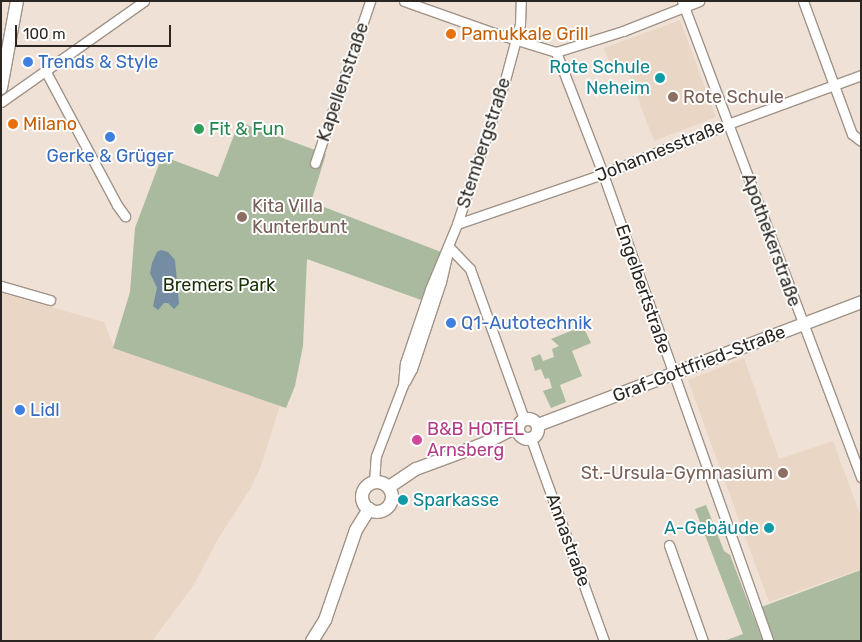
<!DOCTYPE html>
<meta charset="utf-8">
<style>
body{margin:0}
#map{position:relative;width:862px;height:642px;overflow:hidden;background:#efe1d5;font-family:Rubik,sans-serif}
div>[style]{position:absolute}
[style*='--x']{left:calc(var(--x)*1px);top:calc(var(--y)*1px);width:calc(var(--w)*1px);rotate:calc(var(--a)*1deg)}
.built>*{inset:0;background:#ead6c4}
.green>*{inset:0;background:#a9ba9e}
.water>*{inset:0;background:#748da3}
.roads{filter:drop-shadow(1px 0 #a09387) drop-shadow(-1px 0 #a09387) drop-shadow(0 1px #a09387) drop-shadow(0 -1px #a09387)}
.street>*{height:9px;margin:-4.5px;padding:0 4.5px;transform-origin:4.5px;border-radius:4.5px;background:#fff}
.secondary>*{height:12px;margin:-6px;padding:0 6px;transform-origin:6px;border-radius:6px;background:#fff}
.secondary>.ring{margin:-6px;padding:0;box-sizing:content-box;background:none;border:12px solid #fff;border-radius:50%}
.dots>*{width:14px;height:14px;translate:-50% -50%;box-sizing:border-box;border:2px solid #fff;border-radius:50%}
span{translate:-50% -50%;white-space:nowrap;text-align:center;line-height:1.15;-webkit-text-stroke:4px #fff;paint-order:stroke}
.food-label{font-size:18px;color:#c56008}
.left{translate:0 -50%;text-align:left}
.shop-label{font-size:18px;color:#366cbe}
.culture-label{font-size:18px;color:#0d838f}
.right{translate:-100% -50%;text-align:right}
.street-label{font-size:18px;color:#2b2621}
.education-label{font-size:18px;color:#785e54}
.leisure-label{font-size:18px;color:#27864d}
.park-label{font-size:18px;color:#1a3105}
.hotel-label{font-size:18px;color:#b23c85}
.frame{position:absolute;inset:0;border:2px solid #2b2621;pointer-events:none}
.scale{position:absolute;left:15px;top:25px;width:156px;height:22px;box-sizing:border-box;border:2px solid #2b2621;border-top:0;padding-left:6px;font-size:15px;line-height:18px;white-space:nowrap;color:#2b2621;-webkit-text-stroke:4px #fff;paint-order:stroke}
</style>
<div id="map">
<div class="built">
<i style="clip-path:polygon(680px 20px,716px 117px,654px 141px,629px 75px,626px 76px,624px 71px,612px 68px,604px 48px)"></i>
<i style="clip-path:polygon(1px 293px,104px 322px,114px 348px,280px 405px,261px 466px,250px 489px,218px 539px,193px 586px,152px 641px,1px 641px)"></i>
<i style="clip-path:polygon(744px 358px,779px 459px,833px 441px,861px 517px,861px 569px,769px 602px,688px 380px)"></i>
</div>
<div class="green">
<i style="clip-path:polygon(239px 122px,326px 154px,311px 202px,441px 252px,424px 301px,307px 259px,303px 346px,295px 386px,286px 408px,113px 348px,130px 292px,135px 228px,162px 156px,218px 177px)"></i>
<i style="clip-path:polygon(583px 326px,591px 343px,572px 351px,582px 376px,560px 385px,566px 402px,551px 408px,543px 391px,552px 388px,549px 378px,545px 379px,541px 369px,535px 371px,531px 358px,540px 354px,543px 361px,554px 357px,552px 349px,559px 346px,551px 339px)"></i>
<i style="clip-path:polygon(706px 505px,724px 551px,730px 555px,763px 641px,724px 641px,743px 634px,695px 509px)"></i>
<i style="clip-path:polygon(861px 570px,861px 641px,773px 641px,761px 607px)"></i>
</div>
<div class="water">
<i style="clip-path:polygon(161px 250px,168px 252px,175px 260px,179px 304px,174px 309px,168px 303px,164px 303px,158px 310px,153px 306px,157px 288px,150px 273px,152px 263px,157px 252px)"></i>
</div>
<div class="roads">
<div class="street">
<i style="--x:404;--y:1;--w:92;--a:19.6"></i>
<i style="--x:491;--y:32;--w:68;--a:17.1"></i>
<i style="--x:556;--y:52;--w:70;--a:-17.4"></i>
<i style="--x:623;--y:31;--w:82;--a:-21.5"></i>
<i style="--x:682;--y:1;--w:509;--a:69.39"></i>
<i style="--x:803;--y:1;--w:142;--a:69.8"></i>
<i style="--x:852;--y:134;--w:11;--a:38"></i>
<i style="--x:556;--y:52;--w:131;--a:68.9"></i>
<i style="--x:603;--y:174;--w:495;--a:70.5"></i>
<i style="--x:46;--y:72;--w:151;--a:61.9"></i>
<i style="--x:117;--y:205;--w:14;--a:54"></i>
<i style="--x:1;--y:102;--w:175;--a:-35.2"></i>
<i style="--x:315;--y:163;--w:171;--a:-71.2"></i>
<i style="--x:457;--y:224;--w:154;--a:-18.9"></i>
<i style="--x:603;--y:174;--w:135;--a:-21.8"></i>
<i style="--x:728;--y:124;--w:142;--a:-20.2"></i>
<i style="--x:449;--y:247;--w:30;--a:46"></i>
<i style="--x:470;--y:269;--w:159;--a:70.2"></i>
<i style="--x:1;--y:286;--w:51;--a:15.9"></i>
<i style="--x:405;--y:382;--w:15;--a:-62"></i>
<i style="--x:412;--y:369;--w:92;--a:-71.6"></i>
<i style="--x:441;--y:282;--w:31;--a:-77"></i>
<i style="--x:531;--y:439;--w:215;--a:70.1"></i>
<i style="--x:374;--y:482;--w:26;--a:-86"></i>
<i style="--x:376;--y:456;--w:76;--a:-69.2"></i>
<i style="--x:403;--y:385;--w:22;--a:-85"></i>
<i style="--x:405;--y:363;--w:78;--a:-71.3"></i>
<i style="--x:430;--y:289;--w:70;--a:-67.4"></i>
<i style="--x:457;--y:224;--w:152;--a:-71.6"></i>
<i style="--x:505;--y:80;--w:58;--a:-75"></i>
<i style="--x:520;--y:24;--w:23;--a:-88"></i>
<i style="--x:669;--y:545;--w:102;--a:70.5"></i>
</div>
<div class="secondary">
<i style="--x:1;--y:88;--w:88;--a:-79.6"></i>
<i class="ring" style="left:518px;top:419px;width:8px;height:8px"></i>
<i style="--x:538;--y:425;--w:346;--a:-20.8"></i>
<i class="ring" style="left:362px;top:482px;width:18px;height:18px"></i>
<i style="--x:389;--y:487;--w:32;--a:-34"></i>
<i style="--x:416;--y:469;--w:72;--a:-20.5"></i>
<i style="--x:483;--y:444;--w:39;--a:-27"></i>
<i style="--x:312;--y:641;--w:25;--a:-58"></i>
<i style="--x:325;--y:620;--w:95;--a:-71"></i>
<i style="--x:356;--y:530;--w:25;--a:-58"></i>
</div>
</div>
<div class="dots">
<i style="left:451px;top:34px;background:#e8710a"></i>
<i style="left:28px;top:62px;background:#3f7fe0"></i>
<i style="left:660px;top:78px;background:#0f9aa8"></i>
<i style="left:673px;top:97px;background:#8d6e63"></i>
<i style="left:13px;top:124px;background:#e8710a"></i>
<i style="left:199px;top:129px;background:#2e9e5b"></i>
<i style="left:110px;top:137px;background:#3f7fe0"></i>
<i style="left:242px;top:217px;background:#8d6e63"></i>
<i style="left:451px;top:323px;background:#3f7fe0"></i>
<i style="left:20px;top:410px;background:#3f7fe0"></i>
<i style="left:417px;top:440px;background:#d1479c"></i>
<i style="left:783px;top:473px;background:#8d6e63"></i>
<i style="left:403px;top:500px;background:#0f9aa8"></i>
<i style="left:769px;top:528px;background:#0f9aa8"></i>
</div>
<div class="food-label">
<span class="left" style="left:461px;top:34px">Pamukkale Grill</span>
<span class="left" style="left:23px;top:124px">Milano</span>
</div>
<div class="shop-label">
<span class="left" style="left:38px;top:62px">Trends &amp; Style</span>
<span style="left:110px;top:156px">Gerke &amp; Grüger</span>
<span class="left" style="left:461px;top:323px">Q1-Autotechnik</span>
<span class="left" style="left:30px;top:410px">Lidl</span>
</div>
<div class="culture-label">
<span class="right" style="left:650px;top:78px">Rote Schule<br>Neheim</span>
<span class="left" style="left:413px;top:500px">Sparkasse</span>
<span class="right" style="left:759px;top:528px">A-Gebäude</span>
</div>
<div class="street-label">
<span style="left:343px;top:82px;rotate:-71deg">Kapellenstraße</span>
<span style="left:484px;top:143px;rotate:-72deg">Stembergstraße</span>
<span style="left:660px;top:151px;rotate:-22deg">Johannesstraße</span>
<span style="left:771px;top:240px;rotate:70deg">Apothekerstraße</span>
<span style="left:643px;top:289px;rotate:71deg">Engelbertstraße</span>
<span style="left:699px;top:364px;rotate:-21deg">Graf-Gottfried-Straße</span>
<span style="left:568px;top:540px;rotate:70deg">Annastraße</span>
</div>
<div class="education-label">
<span class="left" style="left:683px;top:97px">Rote Schule</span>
<span class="left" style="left:252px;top:217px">Kita Villa<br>Kunterbunt</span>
<span class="right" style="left:773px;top:473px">St.-Ursula-Gymnasium</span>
</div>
<div class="leisure-label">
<span class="left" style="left:209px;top:129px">Fit &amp; Fun</span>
</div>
<div class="park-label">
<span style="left:219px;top:285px">Bremers Park</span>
</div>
<div class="hotel-label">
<span class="left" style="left:427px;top:440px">B&amp;B HOTEL<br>Arnsberg</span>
</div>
<div class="frame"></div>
<div class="scale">100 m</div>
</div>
